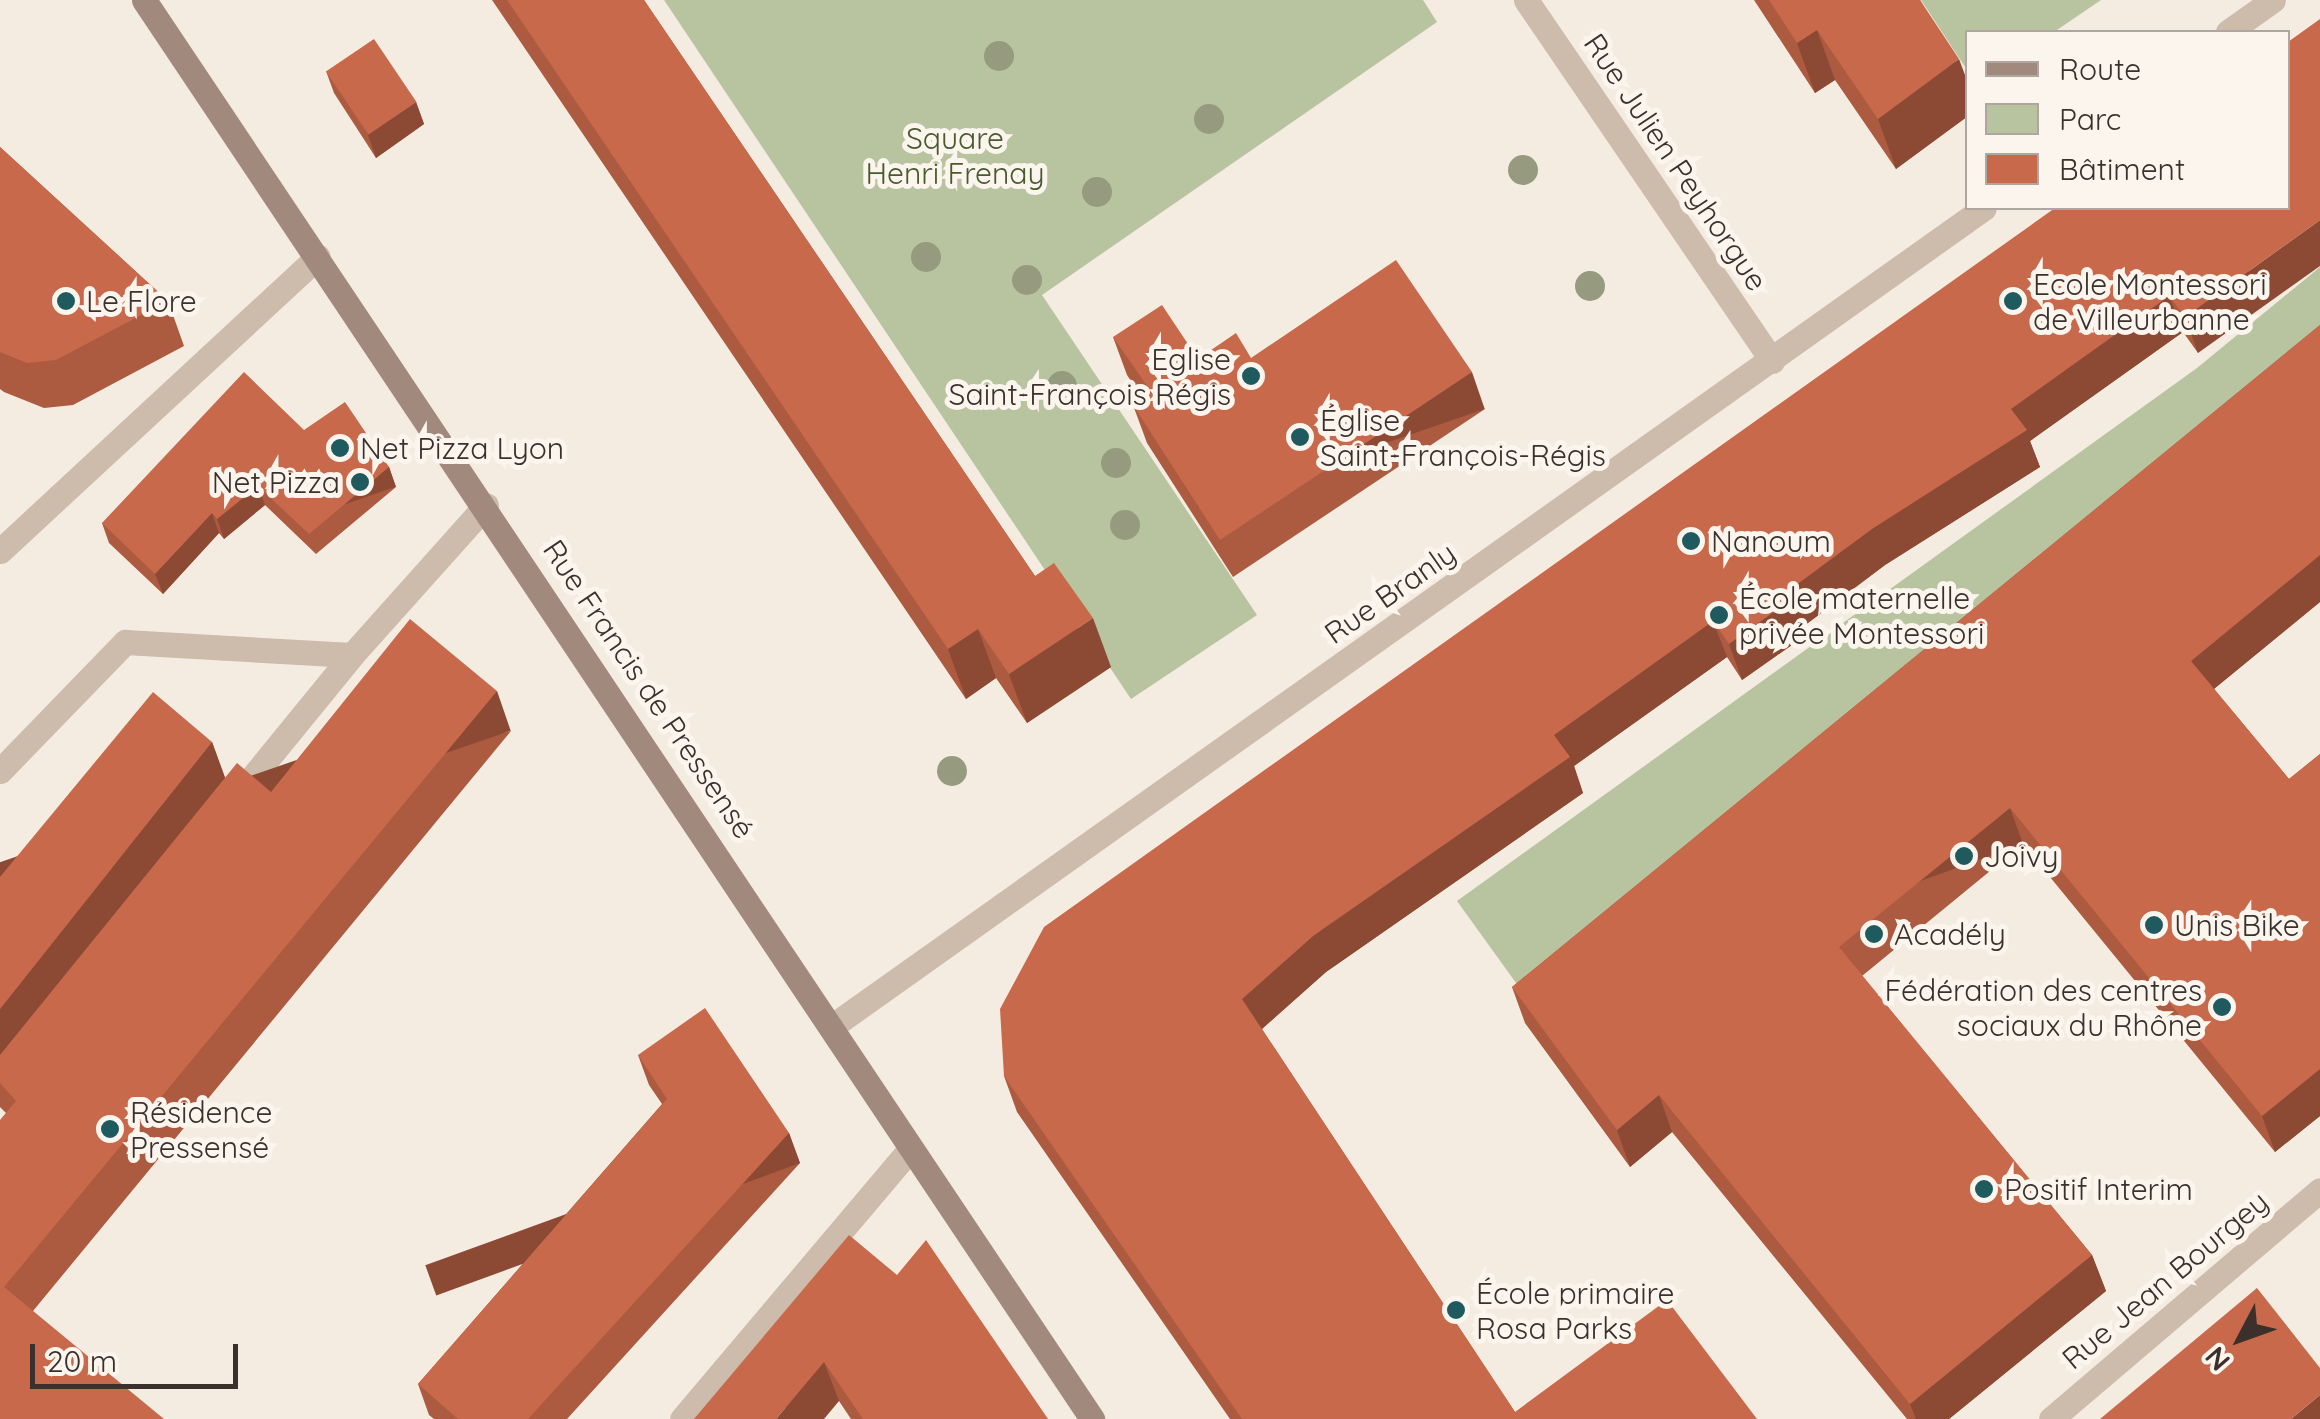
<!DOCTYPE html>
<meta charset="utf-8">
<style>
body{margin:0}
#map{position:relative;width:2320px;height:1419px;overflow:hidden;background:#f4ebe1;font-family:Quicksand,sans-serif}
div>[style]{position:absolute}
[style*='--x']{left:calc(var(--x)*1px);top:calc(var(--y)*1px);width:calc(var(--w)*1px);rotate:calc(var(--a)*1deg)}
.green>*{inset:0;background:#b8c4a0}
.lane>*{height:25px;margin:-12.5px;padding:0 12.5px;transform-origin:12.5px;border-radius:12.5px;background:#cdbbac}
.street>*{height:25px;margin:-12.5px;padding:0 12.5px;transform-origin:12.5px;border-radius:12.5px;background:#cdbbac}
.secondary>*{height:25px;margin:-12.5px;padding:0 12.5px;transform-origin:12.5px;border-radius:12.5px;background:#a18a7d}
.trees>*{width:30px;height:30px;margin:-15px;border-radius:50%;background:#969b7f}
.wall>*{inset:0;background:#ac5a40}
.shaded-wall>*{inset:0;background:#8c4a34;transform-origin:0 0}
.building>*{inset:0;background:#c8694b;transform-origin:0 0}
.dots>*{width:28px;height:28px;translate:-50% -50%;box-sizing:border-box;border:5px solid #fbf5ee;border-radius:50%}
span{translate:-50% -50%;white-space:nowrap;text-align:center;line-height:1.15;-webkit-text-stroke:10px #fbf5ee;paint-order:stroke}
.park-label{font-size:30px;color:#4a5a2e}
.street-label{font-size:30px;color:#3b302b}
.poi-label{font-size:30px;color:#3b302b}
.left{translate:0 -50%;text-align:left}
.right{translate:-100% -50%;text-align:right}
.legend{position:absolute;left:1965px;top:30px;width:325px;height:180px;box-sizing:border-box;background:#fbf5ee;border:2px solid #aea6a0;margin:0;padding:12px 18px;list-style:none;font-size:30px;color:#3b302b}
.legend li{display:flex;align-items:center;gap:20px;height:50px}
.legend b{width:50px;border:2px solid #aea6a0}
.north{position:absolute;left:2190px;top:1289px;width:100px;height:100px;-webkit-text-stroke:8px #fbf5ee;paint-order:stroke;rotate:229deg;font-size:28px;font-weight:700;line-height:40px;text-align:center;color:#3b302b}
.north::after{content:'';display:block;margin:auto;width:35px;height:45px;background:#3b302b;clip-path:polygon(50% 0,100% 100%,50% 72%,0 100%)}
.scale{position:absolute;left:30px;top:1344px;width:208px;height:45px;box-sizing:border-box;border:5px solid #3b302b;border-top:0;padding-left:12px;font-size:30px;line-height:35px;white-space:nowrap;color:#3b302b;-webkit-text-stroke:8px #fbf5ee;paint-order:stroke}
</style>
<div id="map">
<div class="green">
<i style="clip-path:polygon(664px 0,1423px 0,1437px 22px,1042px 295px,1257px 615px,1131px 699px)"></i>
<i style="clip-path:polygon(1921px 0,2101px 0,2054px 32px,1968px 32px,1967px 70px)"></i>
<i style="clip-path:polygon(2320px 267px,2320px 345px,1524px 994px,1457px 901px,2197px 368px)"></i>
</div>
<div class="lane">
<i style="--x:0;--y:551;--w:433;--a:-42.8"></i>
<i style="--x:0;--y:771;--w:180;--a:-45.9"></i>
<i style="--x:125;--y:642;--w:227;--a:3.3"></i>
<i style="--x:352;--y:655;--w:201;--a:-48.2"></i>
<i style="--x:233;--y:801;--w:188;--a:-50.8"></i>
<i style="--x:682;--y:1419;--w:352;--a:-49.8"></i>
</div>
<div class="street">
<i style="--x:1526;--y:0;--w:437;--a:55.7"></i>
<i style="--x:2228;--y:32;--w:55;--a:-35.4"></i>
<i style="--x:831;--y:1027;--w:1414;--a:-35.39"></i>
<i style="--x:2051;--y:1419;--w:353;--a:-40.4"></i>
</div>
<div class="secondary">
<i style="--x:144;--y:0;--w:1707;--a:56.25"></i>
</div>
<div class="trees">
<i style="left:999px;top:56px"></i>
<i style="left:1209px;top:119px"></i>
<i style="left:1523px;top:170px"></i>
<i style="left:1097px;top:192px"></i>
<i style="left:926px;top:257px"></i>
<i style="left:1027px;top:280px"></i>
<i style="left:1590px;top:286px"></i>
<i style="left:1062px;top:386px"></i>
<i style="left:1116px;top:463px"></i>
<i style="left:1125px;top:525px"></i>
<i style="left:952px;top:771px"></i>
</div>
<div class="wall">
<i style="clip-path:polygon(492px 0,644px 0,1035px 576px,1111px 667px,1027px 723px,996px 678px,966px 699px)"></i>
<i style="clip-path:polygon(1754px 0,1920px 0,1968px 83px,1968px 116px,1896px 169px,1835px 80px,1815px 93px)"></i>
<i style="clip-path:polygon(326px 71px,416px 102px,424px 124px,376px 158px,334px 93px)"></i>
<i style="clip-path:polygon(0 147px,168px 301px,184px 346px,73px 405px,44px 408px,4px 392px,0 389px)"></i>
<i style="clip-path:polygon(2288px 208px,2198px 353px,2183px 332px,2030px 441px,2040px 467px,1885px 565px,1796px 632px,1799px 640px,1742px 680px,1727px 657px,1574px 766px,1583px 793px,1326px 972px,1262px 1029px,1515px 1412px,1757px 1419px,1230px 1419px,1017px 1112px,1004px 1076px)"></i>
<i style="clip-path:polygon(2320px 325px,2320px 602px,2214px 689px,2289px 779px,2320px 754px,2320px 1116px,2275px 1152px,2023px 844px,1862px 976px,2092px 1255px,2106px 1291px,1949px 1419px,1907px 1419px,1672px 1132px,1630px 1167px,1525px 1023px,1512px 987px)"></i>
<i style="clip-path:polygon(1113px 337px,1198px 359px,1251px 358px,1485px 409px,1233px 577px,1147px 443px,1133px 405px,1143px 399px,1127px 375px)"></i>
<i style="clip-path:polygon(304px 430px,389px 467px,396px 487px,316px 554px,265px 505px,224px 539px,219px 533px,163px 594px,109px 543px,102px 523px)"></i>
<i style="clip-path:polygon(511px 731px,33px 1311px,0 1419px,6px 1113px,0 1107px,0 877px,212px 742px,225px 778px,271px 792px)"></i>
<i style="clip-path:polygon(638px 1055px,789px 1133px,800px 1163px,567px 1419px,434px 1419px,429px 1415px,418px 1384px,662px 1104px,649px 1085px)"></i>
<i style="clip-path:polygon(897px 1275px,1048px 1419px,851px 1419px,839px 1401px,694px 1419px)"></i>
</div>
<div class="shaded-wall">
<i style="clip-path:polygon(1817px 30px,1835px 80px,1815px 93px,1797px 43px)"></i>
<i style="clip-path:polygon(1959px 59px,1968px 83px,1968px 116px,1896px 169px,1878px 119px)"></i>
<i style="clip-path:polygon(416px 102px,424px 124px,376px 158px,368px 135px)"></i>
<i style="clip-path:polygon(2320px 220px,2320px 266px,2198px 353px,2185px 317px)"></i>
<i style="clip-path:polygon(2169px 296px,2183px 332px,2030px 441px,2040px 467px,1885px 565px,1796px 632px,1799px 640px,1742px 680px,1729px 644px,1780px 597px,2011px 409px)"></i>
<i style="left:1472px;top:372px;width:39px;height:303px;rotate:71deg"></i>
<i style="left:389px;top:467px;width:21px;height:104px;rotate:71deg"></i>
<i style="clip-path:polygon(258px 486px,265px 505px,224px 539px,217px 519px)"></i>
<i style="clip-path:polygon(212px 513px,219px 533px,163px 594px,155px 574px)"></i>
<i style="clip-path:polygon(2320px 555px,2320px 602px,2204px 697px,2191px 661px)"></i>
<i style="clip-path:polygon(1093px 618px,1111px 667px,1027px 723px,1009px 674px)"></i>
<i style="clip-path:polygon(1713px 621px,1727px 657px,1574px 766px,1583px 793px,1326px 972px,1255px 1035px,1242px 999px,1313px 936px,1554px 735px)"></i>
<i style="clip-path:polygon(978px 629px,996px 678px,966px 699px,948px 649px)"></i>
<i style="left:497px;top:691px;width:42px;height:773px;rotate:71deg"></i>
<i style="clip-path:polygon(212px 742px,227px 783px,0 1068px,0 1009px)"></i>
<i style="left:2010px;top:808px;width:38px;height:220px;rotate:70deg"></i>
<i style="clip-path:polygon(2320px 1069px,2320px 1116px,2275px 1152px,2262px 1116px)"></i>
<i style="clip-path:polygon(1659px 1095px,1672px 1132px,1630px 1167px,1617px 1130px)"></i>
<i style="left:789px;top:1133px;width:32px;height:387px;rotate:70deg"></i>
<i style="clip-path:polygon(2092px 1255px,2106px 1291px,1949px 1419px,1916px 1419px,1910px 1404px)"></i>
<i style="clip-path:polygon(824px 1362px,839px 1401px,824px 1419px,776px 1419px)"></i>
<i style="clip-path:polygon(2320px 1395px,2320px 1419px,2291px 1419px)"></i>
</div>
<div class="building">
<i style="clip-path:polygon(507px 0,644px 0,1035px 576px,1054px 563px,1093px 618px,1009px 674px,978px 629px,948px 649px)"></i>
<i style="clip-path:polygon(1769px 0,1920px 0,1959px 59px,1878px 119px,1817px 30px,1797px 43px)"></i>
<i style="clip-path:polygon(2320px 19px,2320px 220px,2185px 317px,2169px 296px,2011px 409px,2027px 430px,1872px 529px,1780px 597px,1785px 604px,1729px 644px,1713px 621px,1554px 735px,1570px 757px,1313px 936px,1242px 999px,1515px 1412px,1667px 1300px,1757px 1419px,1242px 1419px,1004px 1076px,1000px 1009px,1044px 927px,2055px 208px,2288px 208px,2288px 42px)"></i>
<i style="left:374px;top:39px;width:76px;height:58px;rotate:56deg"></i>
<i style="clip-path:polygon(0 147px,168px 301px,56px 360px,27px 363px,0 352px)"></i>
<i style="clip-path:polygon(1396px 260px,1472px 372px,1220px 540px,1133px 405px,1152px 393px,1113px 337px,1162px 305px,1198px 359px,1236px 333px,1251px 358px)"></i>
<i style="clip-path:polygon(2320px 325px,2320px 555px,2191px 661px,2289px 779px,2320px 754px,2320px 1069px,2262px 1116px,2010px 808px,1839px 947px,2092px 1255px,1910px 1404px,1659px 1095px,1617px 1130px,1512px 987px)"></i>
<i style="clip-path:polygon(244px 372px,304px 430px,345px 402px,389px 467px,309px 534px,258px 486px,217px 519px,212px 513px,155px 574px,102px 523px)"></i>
<i style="clip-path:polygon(410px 619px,497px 691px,4px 1287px,164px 1419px,0 1419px,0 1120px,16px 1101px,0 1083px,0 1055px,237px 763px,271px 792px)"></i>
<i style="clip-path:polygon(153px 692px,212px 742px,0 1009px,0 877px)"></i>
<i style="clip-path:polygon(705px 1008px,789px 1133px,528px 1419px,458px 1419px,418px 1384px,667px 1099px,638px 1055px)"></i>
<i style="clip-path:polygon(849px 1235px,897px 1275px,926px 1240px,1048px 1419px,863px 1419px,824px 1362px,776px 1419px,694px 1419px)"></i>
<i style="clip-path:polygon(2257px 1288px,2320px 1368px,2320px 1395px,2291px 1419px,2100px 1419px)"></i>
</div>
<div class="dots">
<i style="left:66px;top:301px;background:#1f5a5e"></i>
<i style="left:2013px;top:301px;background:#1f5a5e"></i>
<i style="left:1251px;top:376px;background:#1f5a5e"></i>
<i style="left:1300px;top:437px;background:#1f5a5e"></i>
<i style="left:340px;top:448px;background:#1f5a5e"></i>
<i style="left:360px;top:482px;background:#1f5a5e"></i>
<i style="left:1691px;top:541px;background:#1f5a5e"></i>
<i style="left:1719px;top:615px;background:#1f5a5e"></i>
<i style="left:1964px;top:856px;background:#1f5a5e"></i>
<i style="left:2154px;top:925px;background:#1f5a5e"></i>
<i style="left:1874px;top:934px;background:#1f5a5e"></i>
<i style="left:2222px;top:1007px;background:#1f5a5e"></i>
<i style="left:110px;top:1129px;background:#1f5a5e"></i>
<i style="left:1984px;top:1189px;background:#1f5a5e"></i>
<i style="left:1456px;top:1310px;background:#1f5a5e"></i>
</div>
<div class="park-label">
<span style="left:955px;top:155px">Square<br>Henri Frenay</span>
</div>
<div class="street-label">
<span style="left:1676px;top:162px;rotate:56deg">Rue Julien Peyhorgue</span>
<span style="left:1390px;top:593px;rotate:-35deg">Rue Branly</span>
<span style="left:649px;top:689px;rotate:56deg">Rue Francis de Pressensé</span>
<span style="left:2165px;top:1280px;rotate:-40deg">Rue Jean Bourgey</span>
</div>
<div class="poi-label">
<span class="left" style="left:2033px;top:301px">Ecole Montessori<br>de Villeurbanne</span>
<span class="left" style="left:86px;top:301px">Le Flore</span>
<span class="right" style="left:1231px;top:376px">Eglise<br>Saint-François Régis</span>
<span class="left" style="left:1320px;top:437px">Église<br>Saint-François-Régis</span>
<span class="left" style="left:360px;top:448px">Net Pizza Lyon</span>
<span class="right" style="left:340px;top:482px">Net Pizza</span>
<span class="left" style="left:1711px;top:541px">Nanoum</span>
<span class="left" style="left:1739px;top:615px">École maternelle<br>privée Montessori</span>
<span class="left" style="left:1984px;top:856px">Joivy</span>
<span class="left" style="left:2174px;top:925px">Unis Bike</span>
<span class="left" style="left:1894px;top:934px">Acadély</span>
<span class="right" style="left:2202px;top:1007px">Fédération des centres<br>sociaux du Rhône</span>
<span class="left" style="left:130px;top:1129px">Résidence<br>Pressensé</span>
<span class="left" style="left:2004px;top:1189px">Positif Interim</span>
<span class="left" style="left:1476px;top:1310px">École primaire<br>Rosa Parks</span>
</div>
<ul class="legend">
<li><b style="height:12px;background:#a18a7d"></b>Route</li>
<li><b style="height:28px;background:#b8c4a0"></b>Parc</li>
<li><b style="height:28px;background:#c8694b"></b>Bâtiment</li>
</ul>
<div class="north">N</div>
<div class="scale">20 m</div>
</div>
